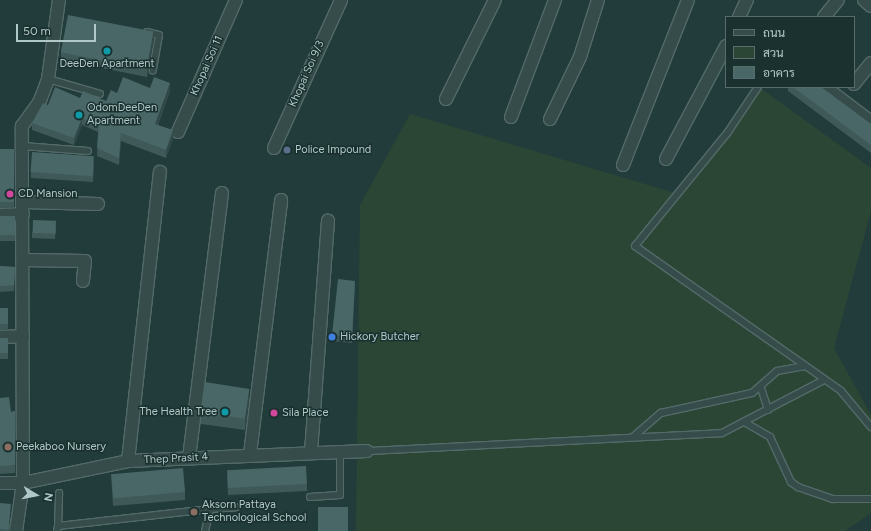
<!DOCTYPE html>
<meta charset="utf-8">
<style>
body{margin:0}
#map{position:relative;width:871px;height:531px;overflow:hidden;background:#213c3a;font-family:Figtree,Sarabun,sans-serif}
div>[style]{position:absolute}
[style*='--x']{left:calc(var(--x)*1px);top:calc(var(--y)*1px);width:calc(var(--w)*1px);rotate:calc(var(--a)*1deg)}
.green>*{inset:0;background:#2c4635}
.roads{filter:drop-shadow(1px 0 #536a69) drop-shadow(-1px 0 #536a69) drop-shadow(0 1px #536a69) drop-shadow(0 -1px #536a69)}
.service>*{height:6px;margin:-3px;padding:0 3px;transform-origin:3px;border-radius:3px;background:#354c4b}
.minor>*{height:12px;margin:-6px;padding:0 6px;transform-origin:6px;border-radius:6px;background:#354c4b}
.wall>*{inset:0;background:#3f5959;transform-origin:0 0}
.shaded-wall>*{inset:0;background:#334848}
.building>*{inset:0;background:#496767;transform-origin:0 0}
.dots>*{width:11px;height:11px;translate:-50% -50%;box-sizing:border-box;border:2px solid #1a3130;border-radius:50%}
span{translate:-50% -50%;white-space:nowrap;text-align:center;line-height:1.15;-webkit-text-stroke:3px #1a3130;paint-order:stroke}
.poi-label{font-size:11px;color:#b0c8c8}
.left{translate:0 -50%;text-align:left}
.right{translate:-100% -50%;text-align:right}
.street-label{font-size:11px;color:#b0c8c8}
.legend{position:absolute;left:725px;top:16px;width:130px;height:72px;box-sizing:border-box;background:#1a3130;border:1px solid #566d6d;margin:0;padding:5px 7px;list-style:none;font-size:12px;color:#b0c8c8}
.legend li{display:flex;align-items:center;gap:8px;height:20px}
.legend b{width:20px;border:1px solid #566d6d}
.north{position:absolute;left:16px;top:475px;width:40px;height:40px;-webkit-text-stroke:3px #1a3130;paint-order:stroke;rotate:100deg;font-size:11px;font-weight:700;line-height:16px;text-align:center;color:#b0c8c8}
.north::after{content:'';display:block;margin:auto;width:14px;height:18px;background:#b0c8c8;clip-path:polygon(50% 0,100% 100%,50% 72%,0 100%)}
.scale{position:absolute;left:16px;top:24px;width:80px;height:18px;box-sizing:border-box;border:2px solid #b0c8c8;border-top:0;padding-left:5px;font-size:12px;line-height:14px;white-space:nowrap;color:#b0c8c8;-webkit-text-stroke:3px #1a3130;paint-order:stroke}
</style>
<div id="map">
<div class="green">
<i style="clip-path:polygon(759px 87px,871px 168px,871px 211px,834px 348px,871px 415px,871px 513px,845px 531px,356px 531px,360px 205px,410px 114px,675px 193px)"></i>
</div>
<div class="roads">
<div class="service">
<i style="--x:147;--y:32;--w:12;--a:14"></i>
<i style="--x:159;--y:35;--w:36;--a:100"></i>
<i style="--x:48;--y:79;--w:54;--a:16.1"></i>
<i style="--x:758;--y:87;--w:54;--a:123.7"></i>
<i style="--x:728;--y:132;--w:147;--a:129.2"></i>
<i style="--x:635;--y:246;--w:252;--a:35.1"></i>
<i style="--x:841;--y:391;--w:47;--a:50.2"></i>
<i style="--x:23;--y:146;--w:65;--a:4.4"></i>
<i style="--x:761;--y:388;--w:23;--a:72"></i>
<i style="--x:746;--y:423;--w:28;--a:30"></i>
<i style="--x:770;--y:437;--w:50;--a:65"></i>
<i style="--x:791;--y:482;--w:9;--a:36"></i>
<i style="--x:798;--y:487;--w:37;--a:19"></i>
<i style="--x:833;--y:499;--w:38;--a:0"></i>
<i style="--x:633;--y:437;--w:37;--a:-41"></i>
<i style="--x:661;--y:413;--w:93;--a:-12.4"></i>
<i style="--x:752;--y:393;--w:33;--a:-41"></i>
<i style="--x:777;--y:371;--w:27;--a:-10"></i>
<i style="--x:367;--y:451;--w:355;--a:-2.9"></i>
<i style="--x:722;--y:433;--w:115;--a:-27.5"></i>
<i style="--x:310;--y:497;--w:30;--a:-4"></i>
<i style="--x:340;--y:495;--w:43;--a:-90"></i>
<i style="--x:58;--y:526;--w:33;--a:-88"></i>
<i style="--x:57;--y:531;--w:5;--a:-79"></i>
<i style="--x:58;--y:526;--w:153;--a:-6.4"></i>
<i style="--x:205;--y:531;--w:23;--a:-77"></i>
<i style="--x:210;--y:509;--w:26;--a:-4"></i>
</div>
<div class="minor">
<i style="--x:864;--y:0;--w:9;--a:41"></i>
<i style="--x:739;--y:17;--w:19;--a:-65"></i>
<i style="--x:824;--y:17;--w:22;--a:-51"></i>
<i style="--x:854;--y:84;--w:27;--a:-51"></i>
<i style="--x:825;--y:87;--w:58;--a:37.3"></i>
<i style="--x:446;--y:99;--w:110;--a:-63.7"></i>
<i style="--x:511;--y:117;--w:125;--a:-69.4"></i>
<i style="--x:550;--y:119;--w:69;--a:-64.2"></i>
<i style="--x:580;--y:57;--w:60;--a:-72.5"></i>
<i style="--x:178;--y:132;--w:144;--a:-66.3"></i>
<i style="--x:274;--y:148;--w:162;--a:-65.6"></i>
<i style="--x:666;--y:159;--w:128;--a:-62"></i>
<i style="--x:623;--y:165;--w:177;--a:-68.5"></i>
<i style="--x:24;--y:202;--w:74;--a:1.5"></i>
<i style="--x:0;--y:215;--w:23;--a:-2"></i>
<i style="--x:23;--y:260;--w:62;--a:0.9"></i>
<i style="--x:85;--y:261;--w:20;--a:96"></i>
<i style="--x:0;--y:337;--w:23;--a:-2"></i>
<i style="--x:311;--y:452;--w:232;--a:-85.8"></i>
<i style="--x:250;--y:454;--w:256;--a:-83"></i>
<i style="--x:189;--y:458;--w:267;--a:-82.9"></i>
<i style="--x:128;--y:461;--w:291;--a:-83.7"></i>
<i style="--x:0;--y:483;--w:23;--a:0"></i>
<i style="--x:23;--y:483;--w:107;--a:-11.8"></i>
<i style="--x:128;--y:461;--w:239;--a:-2.4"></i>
<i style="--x:16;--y:531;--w:49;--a:-81.7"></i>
<i style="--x:23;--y:483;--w:357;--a:-90.2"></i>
<i style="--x:22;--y:126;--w:29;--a:-54"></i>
<i style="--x:39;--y:103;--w:26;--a:-69"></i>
<i style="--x:48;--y:79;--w:80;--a:-82.1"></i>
</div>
</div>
<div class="wall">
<i style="clip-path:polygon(154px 39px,147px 77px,61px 60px,61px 52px)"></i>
<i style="clip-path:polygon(788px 87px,821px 87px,871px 124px,871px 153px,788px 91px)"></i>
<i style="clip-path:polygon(150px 88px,170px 91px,158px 125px,173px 138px,166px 158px,121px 141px,119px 165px,97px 156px,98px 132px,82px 125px,74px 145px,32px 130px,32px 123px,48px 105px,80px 98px,106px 101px,117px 93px)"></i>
<i style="left:0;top:149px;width:14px;height:59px"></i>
<i style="clip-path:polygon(94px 163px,93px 182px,31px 178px,31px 172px)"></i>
<i style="left:0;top:216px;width:15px;height:25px"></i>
<i style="clip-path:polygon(56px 226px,55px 239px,32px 238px,32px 233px)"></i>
<i style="clip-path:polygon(0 266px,15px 267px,14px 291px,0 292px)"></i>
<i style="clip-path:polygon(355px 281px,352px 343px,332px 341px,332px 335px)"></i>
<i style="left:0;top:308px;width:8px;height:22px"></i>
<i style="left:0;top:338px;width:8px;height:21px"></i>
<i style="clip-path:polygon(0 398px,11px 412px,15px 411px,15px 473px,0 474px)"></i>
<i style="clip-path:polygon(249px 401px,245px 430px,201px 424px,201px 412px)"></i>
<i style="clip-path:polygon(111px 474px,185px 492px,185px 500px,113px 506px)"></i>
<i style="clip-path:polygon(227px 476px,307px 484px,307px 491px,228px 495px)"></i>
<i style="clip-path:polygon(0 503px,11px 531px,0 531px)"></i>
</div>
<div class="shaded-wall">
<i style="clip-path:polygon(154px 31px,154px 39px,147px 77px,147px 68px)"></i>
<i style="clip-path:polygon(170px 83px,170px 91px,155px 131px,155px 124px)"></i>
<i style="clip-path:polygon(82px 118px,82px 125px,74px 145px,74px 138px)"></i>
<i style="clip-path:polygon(173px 130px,173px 138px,166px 158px,166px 150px)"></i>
<i style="clip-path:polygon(121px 133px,121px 141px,119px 165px,119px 158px)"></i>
<i style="clip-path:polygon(249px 389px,249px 401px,245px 430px,245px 419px)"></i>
</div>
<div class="building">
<i style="left:68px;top:15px;width:87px;height:38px;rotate:11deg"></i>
<i style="clip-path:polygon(123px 77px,150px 88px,154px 77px,170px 83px,155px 124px,173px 130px,166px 150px,121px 133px,119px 158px,97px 148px,99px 125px,82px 118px,74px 138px,32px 123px,43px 103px,48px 105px,55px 87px,80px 98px,83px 91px,106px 101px,111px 90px,117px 93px)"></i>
<i style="clip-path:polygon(793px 87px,821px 87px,871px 124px,871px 145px)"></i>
<i style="left:0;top:149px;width:14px;height:53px"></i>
<i style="left:32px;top:152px;width:62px;height:20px;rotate:4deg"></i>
<i style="left:0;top:216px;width:15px;height:19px"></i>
<i style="left:33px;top:220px;width:23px;height:13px;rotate:2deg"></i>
<i style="clip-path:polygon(0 266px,15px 267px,14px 285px,0 286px)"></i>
<i style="clip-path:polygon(338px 279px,355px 281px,352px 337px,332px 335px)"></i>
<i style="left:0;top:308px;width:8px;height:16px"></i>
<i style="left:0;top:338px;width:8px;height:15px"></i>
<i style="left:205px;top:382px;width:45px;height:30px;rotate:9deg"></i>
<i style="clip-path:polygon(9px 397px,11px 412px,15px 411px,15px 465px,0 466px,0 398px)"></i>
<i style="left:306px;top:466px;width:18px;height:79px;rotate:87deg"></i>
<i style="left:183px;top:468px;width:24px;height:72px;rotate:85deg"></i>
<i style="left:0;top:503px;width:11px;height:26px;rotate:5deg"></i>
<i style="left:318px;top:507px;width:30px;height:24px"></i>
</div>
<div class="dots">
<i style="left:107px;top:51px;background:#0f9aa8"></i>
<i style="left:79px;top:115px;background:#0f9aa8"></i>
<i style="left:287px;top:150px;background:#5c6f8a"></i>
<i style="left:10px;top:194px;background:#d1479c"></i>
<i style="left:332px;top:337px;background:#3f7fe0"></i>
<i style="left:225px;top:412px;background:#0f9aa8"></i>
<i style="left:274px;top:413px;background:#d1479c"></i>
<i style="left:8px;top:447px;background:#8d6e63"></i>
<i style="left:194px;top:512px;background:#8d6e63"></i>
</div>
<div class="poi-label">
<span style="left:107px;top:64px">DeeDen Apartment</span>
<span class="left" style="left:87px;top:115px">OdomDeeDen<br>Apartment</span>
<span class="left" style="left:295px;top:150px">Police Impound</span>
<span class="left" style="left:18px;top:194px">CD Mansion</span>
<span class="left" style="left:340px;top:337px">Hickory Butcher</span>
<span class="right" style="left:217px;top:412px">The Health Tree</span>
<span class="left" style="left:282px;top:413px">Sila Place</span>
<span class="left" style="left:16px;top:447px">Peekaboo Nursery</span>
<span class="left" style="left:202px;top:512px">Aksorn Pattaya<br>Technological School</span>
</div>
<div class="street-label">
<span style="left:207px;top:66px;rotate:-66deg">Khopai Soi 11</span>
<span style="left:307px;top:74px;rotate:-66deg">Khopai Soi 9/3</span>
<span style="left:176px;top:459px;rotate:-3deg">Thep Prasit 4</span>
</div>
<ul class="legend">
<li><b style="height:5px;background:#354c4b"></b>ถนน</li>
<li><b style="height:11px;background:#2c4635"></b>สวน</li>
<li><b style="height:11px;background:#496767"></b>อาคาร</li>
</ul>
<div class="north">N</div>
<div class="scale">50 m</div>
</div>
